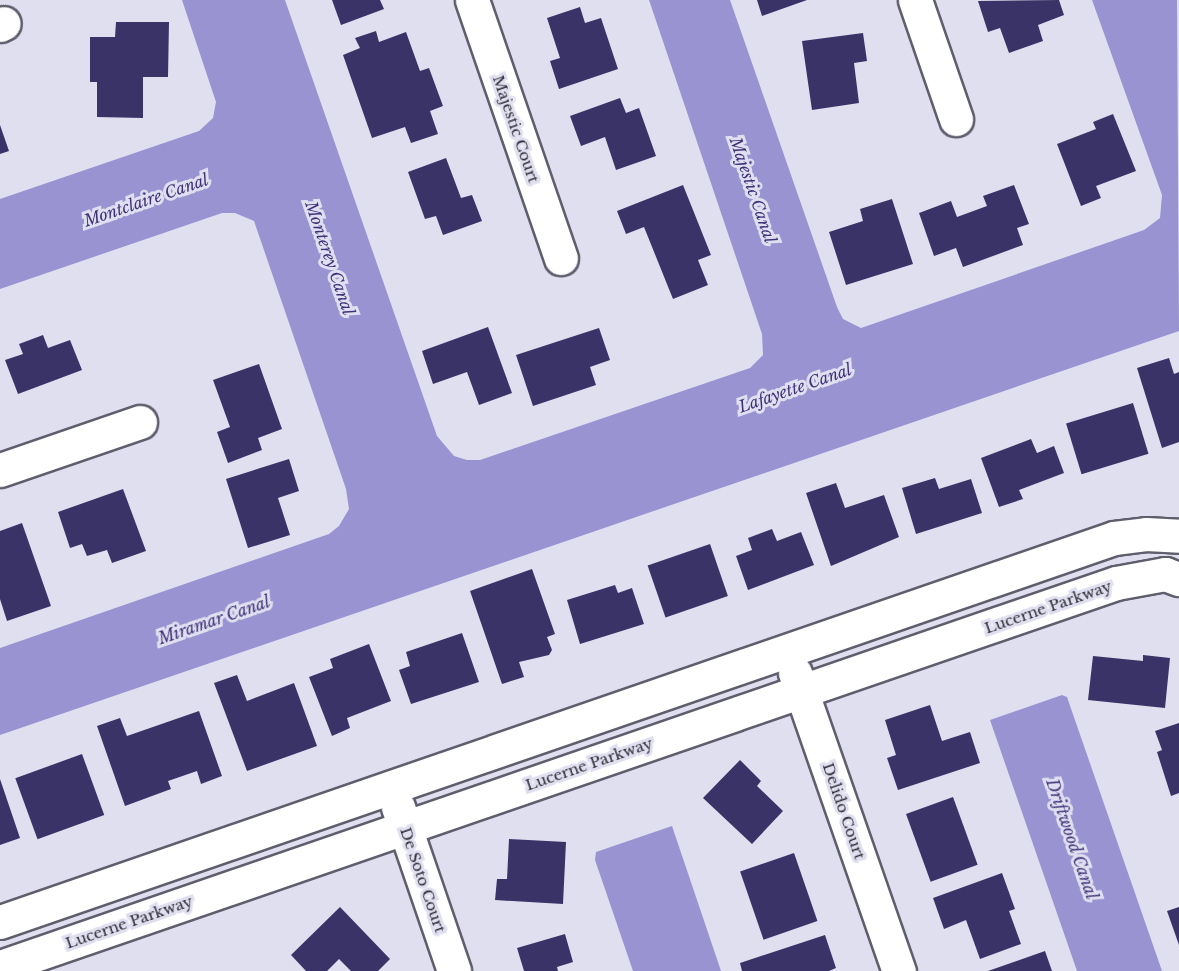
<!DOCTYPE html>
<style>
body{margin:0}
#map{position:relative;width:1179px;height:971px;overflow:hidden;background:#dfdff0;font-family:"Libre Baskerville",serif}
div>[style]{position:absolute}
[style*='--x']{left:calc(var(--x)*1px);top:calc(var(--y)*1px);width:calc(var(--w)*1px);rotate:calc(var(--a)*1deg)}
.water>*{inset:0;background:#9994d1}
.building>*{inset:0;background:#3a3367;transform-origin:0 0}
.roads{filter:drop-shadow(2px 0 #5f5e6d) drop-shadow(-2px 0 #5f5e6d) drop-shadow(0 2px #5f5e6d) drop-shadow(0 -2px #5f5e6d)}
.minor>*{height:33px;margin:-16.5px;padding:0 16.5px;transform-origin:16.5px;border-radius:16.5px;background:#fff}
span{translate:-50% -50%;white-space:nowrap;text-align:center;line-height:1.15;-webkit-text-stroke:6px #dfdff0;paint-order:stroke}
.street-label{font-size:15px;color:#2e2d34}
.water-label{font-size:16px;color:#3e3079;font-style:italic}
</style>
<div id="map">
<div class="water">
<i style="clip-path:polygon(182px 0,285px 0,437px 436px,454px 456px,467px 460px,480px 460px,750px 368px,763px 355px,762px 334px,649px 0,730px 0,837px 307px,843px 319px,861px 328px,1144px 230px,1160px 218px,1162px 195px,1092px 0,1177px 0,1179px 331px,0 735px,0 648px,329px 534px,339px 526px,349px 509px,346px 489px,254px 221px,235px 213px,222px 213px,0 289px,0 199px,199px 131px,213px 118px,216px 102px)"></i>
<i style="clip-path:polygon(1062px 695px,1067px 697px,1162px 971px,1077px 971px,990px 720px)"></i>
<i style="clip-path:polygon(672px 826px,721px 971px,633px 971px,595px 860px,596px 852px)"></i>
</div>
<div class="building">
<i style="clip-path:polygon(332px 0,380px 0,384px 9px,341px 25px)"></i>
<i style="clip-path:polygon(757px 0,807px 0,762px 16px)"></i>
<i style="clip-path:polygon(1059px 0,1064px 15px,1038px 25px,1043px 41px,1009px 53px,1000px 28px,988px 32px,978px 1px)"></i>
<i style="clip-path:polygon(580px 7px,585px 23px,601px 18px,618px 69px,559px 89px,550px 61px,560px 58px,547px 18px)"></i>
<i style="clip-path:polygon(116px 22px,169px 22px,168px 77px,143px 77px,143px 118px,97px 117px,97px 82px,90px 82px,90px 37px,115px 37px)"></i>
<i style="clip-path:polygon(376px 31px,379px 42px,406px 32px,420px 71px,429px 68px,443px 106px,430px 111px,438px 134px,411px 143px,405px 127px,372px 138px,343px 55px,360px 48px,355px 38px)"></i>
<i style="clip-path:polygon(863px 33px,867px 61px,854px 63px,859px 103px,812px 110px,802px 41px)"></i>
<i style="clip-path:polygon(620px 98px,626px 113px,639px 108px,656px 156px,616px 170px,605px 137px,581px 146px,570px 116px)"></i>
<i style="clip-path:polygon(1113px 114px,1136px 171px,1096px 186px,1101px 198px,1081px 206px,1057px 144px,1096px 129px,1093px 122px)"></i>
<i style="clip-path:polygon(0 125px,9px 151px,0 154px)"></i>
<i style="clip-path:polygon(446px 158px,461px 198px,472px 195px,482px 221px,443px 235px,436px 216px,425px 219px,408px 172px)"></i>
<i style="clip-path:polygon(683px 185px,711px 255px,698px 260px,708px 285px,673px 299px,644px 227px,626px 234px,617px 211px)"></i>
<i style="clip-path:polygon(1014px 185px,1029px 224px,1017px 228px,1023px 245px,963px 267px,956px 248px,934px 256px,919px 213px,951px 201px,957px 217px,987px 206px,983px 196px)"></i>
<i style="clip-path:polygon(892px 199px,913px 264px,846px 285px,829px 232px,863px 221px,860px 209px)"></i>
<i style="clip-path:polygon(488px 327px,512px 393px,479px 405px,467px 372px,433px 384px,422px 351px)"></i>
<i style="clip-path:polygon(599px 328px,610px 360px,590px 367px,596px 385px,533px 406px,516px 355px)"></i>
<i style="clip-path:polygon(43px 335px,48px 348px,70px 340px,82px 370px,18px 394px,5px 360px,23px 354px,19px 344px)"></i>
<i style="clip-path:polygon(1169px 358px,1174px 374px,1179px 372px,1179px 442px,1162px 448px,1137px 368px)"></i>
<i style="clip-path:polygon(259px 364px,282px 429px,258px 438px,262px 450px,228px 463px,217px 432px,230px 427px,213px 380px)"></i>
<i style="left:1133px;top:403px;width:53px;height:70px;rotate:73deg"></i>
<i style="clip-path:polygon(1031px 439px,1037px 453px,1054px 446px,1064px 473px,1019px 490px,1023px 499px,999px 507px,981px 458px)"></i>
<i style="clip-path:polygon(289px 459px,299px 491px,278px 498px,290px 535px,248px 548px,226px 479px)"></i>
<i style="clip-path:polygon(935px 478px,939px 489px,971px 479px,982px 513px,916px 534px,902px 488px)"></i>
<i style="clip-path:polygon(836px 483px,845px 508px,884px 495px,899px 537px,831px 566px,806px 493px)"></i>
<i style="clip-path:polygon(123px 489px,146px 551px,112px 563px,107px 550px,87px 556px,82px 544px,70px 548px,58px 512px)"></i>
<i style="clip-path:polygon(22px 523px,51px 606px,7px 621px,0 599px,0 531px)"></i>
<i style="clip-path:polygon(772px 529px,777px 541px,801px 532px,814px 565px,748px 590px,736px 556px,752px 550px,748px 538px)"></i>
<i style="left:710px;top:544px;width:55px;height:66px;rotate:71deg"></i>
<i style="clip-path:polygon(532px 569px,555px 634px,547px 637px,552px 650px,549px 655px,519px 662px,524px 677px,502px 684px,470px 591px)"></i>
<i style="clip-path:polygon(615px 585px,618px 593px,632px 588px,644px 624px,580px 644px,567px 600px)"></i>
<i style="clip-path:polygon(462px 633px,479px 682px,411px 704px,399px 670px,410px 666px,406px 652px)"></i>
<i style="clip-path:polygon(369px 644px,391px 701px,347px 718px,350px 728px,332px 736px,309px 677px,333px 668px,330px 659px)"></i>
<i style="clip-path:polygon(1143px 655px,1170px 658px,1165px 708px,1088px 700px,1093px 656px,1143px 661px)"></i>
<i style="clip-path:polygon(237px 675px,247px 701px,294px 683px,317px 746px,247px 771px,214px 683px)"></i>
<i style="clip-path:polygon(930px 705px,942px 741px,970px 732px,980px 763px,898px 790px,887px 758px,896px 755px,885px 720px)"></i>
<i style="clip-path:polygon(199px 711px,222px 776px,201px 784px,197px 771px,168px 781px,171px 789px,125px 806px,97px 726px,120px 718px,127px 736px)"></i>
<i style="clip-path:polygon(1179px 723px,1179px 793px,1171px 796px,1157px 752px,1162px 750px,1155px 731px)"></i>
<i style="left:82px;top:754px;width:65px;height:71px;rotate:70deg"></i>
<i style="clip-path:polygon(740px 760px,761px 781px,757px 786px,783px 811px,752px 844px,703px 798px)"></i>
<i style="clip-path:polygon(0 779px,20px 838px,0 845px)"></i>
<i style="left:953px;top:797px;width:72px;height:50px;rotate:70deg"></i>
<i style="clip-path:polygon(509px 839px,566px 842px,563px 904px,495px 900px,497px 879px,507px 879px)"></i>
<i style="left:794px;top:853px;width:72px;height:57px;rotate:71deg"></i>
<i style="clip-path:polygon(1002px 873px,1015px 909px,1009px 911px,1021px 944px,980px 959px,966px 920px,944px 929px,933px 898px)"></i>
<i style="clip-path:polygon(340px 907px,390px 959px,378px 971px,351px 971px,339px 959px,327px 971px,306px 971px,291px 955px)"></i>
<i style="clip-path:polygon(1179px 907px,1179px 945px,1167px 911px)"></i>
<i style="clip-path:polygon(565px 934px,573px 962px,557px 967px,558px 971px,524px 971px,517px 948px)"></i>
<i style="clip-path:polygon(825px 935px,836px 968px,829px 971px,742px 971px,740px 963px)"></i>
<i style="clip-path:polygon(1045px 951px,1052px 971px,988px 971px)"></i>
</div>
<div class="roads">
<div class="minor">
<i style="--x:472;--y:0;--w:273;--a:71"></i>
<i style="--x:915;--y:0;--w:126;--a:71"></i>
<i style="--x:0;--y:25;--w:4;--a:-27"></i>
<i style="--x:0;--y:470;--w:148;--a:-18.9"></i>
<i style="--x:795;--y:673;--w:316;--a:70.8"></i>
<i style="--x:398;--y:807;--w:173;--a:71.1"></i>
<i style="--x:0;--y:922;--w:1178;--a:-19.02"></i>
<i style="--x:1114;--y:538;--w:32;--a:-7"></i>
<i style="--x:1146;--y:534;--w:33;--a:3"></i>
<i style="--x:0;--y:967;--w:1180;--a:-18.99"></i>
<i style="--x:1116;--y:583;--w:50;--a:-10.4"></i>
<i style="--x:1165;--y:574;--w:15;--a:20"></i>
</div>
</div>
<div class="street-label">
<span style="left:516px;top:129px;rotate:71deg">Majestic Court</span>
<span style="left:1048px;top:607px;rotate:-19deg">Lucerne Parkway</span>
<span style="left:589px;top:764px;rotate:-19deg">Lucerne Parkway</span>
<span style="left:844px;top:811px;rotate:71deg">Delido Court</span>
<span style="left:423px;top:880px;rotate:71deg">De Soto Court</span>
<span style="left:129px;top:922px;rotate:-19deg">Lucerne Parkway</span>
</div>
<div class="water-label">
<span style="left:753px;top:190px;rotate:71deg">Majestic Canal</span>
<span style="left:146px;top:200px;rotate:-19deg">Montclaire Canal</span>
<span style="left:330px;top:258px;rotate:71deg">Monterey Canal</span>
<span style="left:795px;top:388px;rotate:-19deg">Lafayette Canal</span>
<span style="left:214px;top:620px;rotate:-19deg">Miramar Canal</span>
<span style="left:1072px;top:839px;rotate:71deg">Driftwood Canal</span>
</div>
</div>
